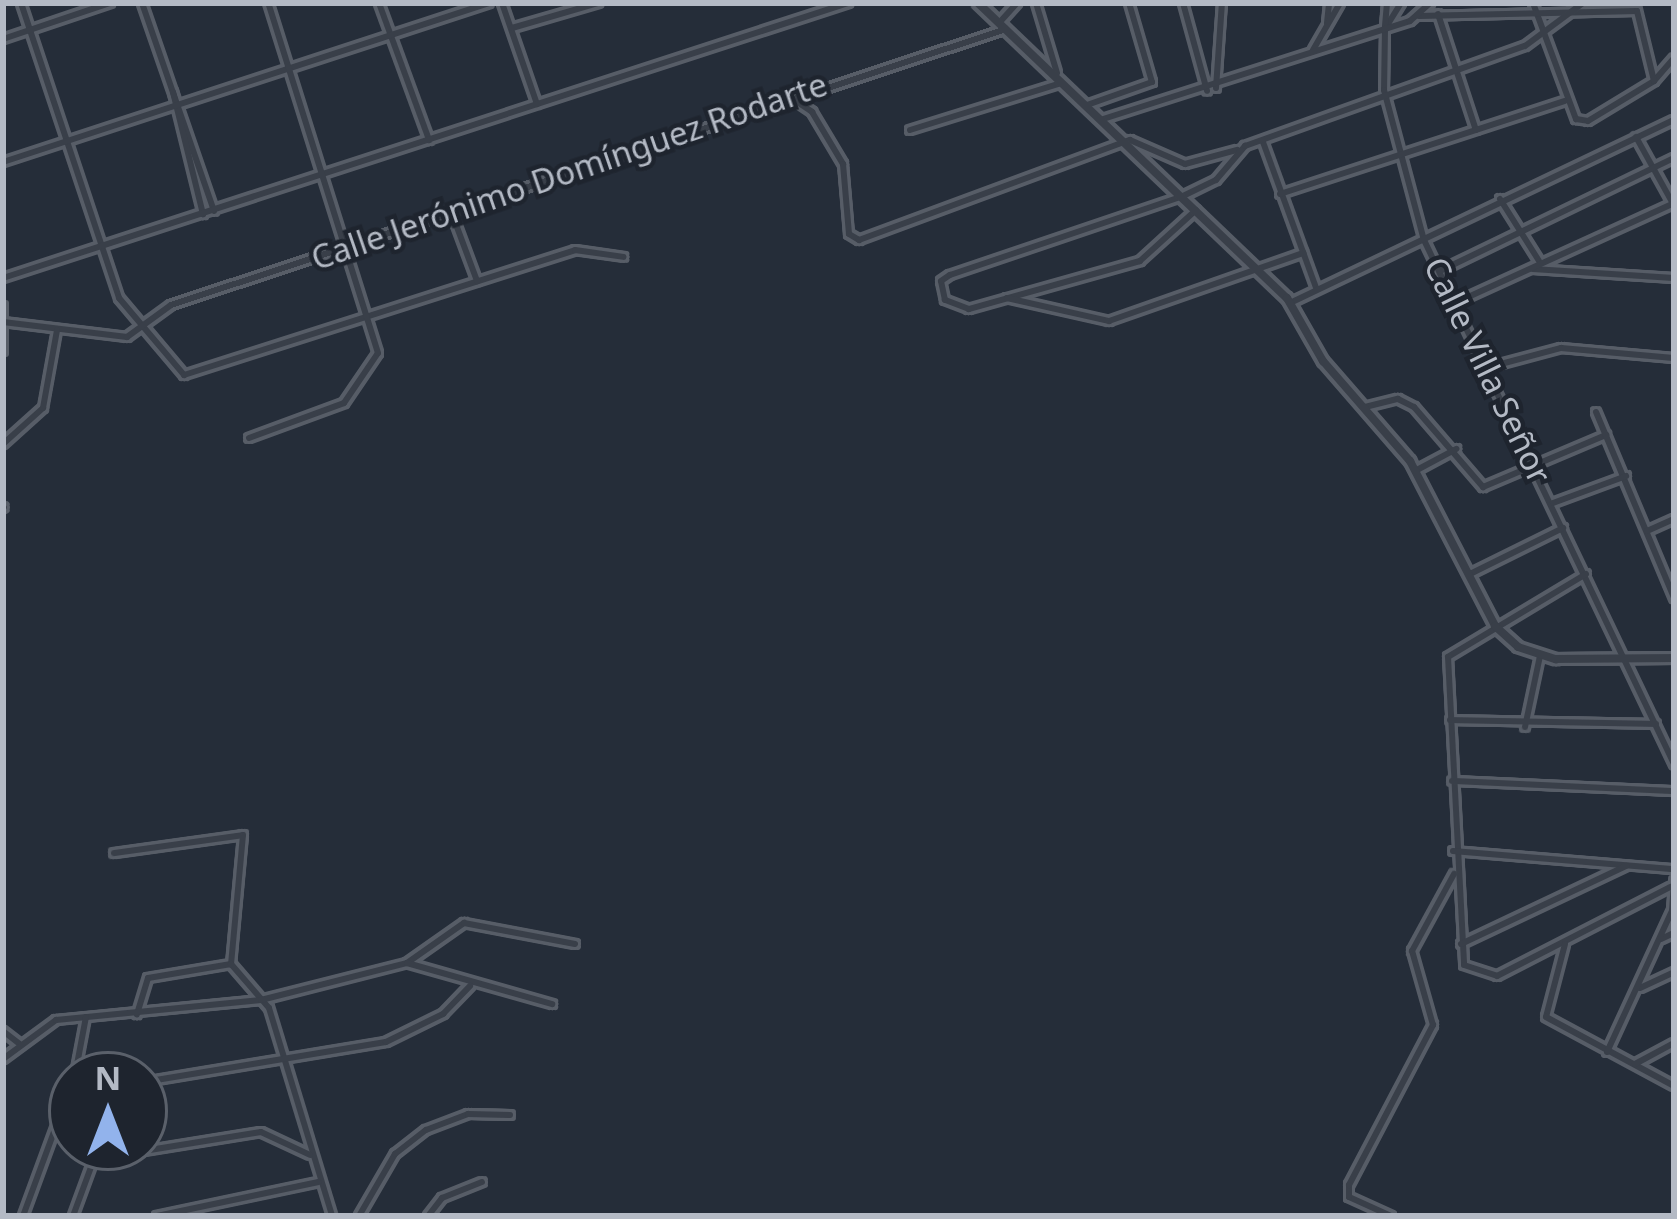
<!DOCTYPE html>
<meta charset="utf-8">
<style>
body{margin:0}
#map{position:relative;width:1677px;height:1219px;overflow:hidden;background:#252d39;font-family:"Noto Sans",sans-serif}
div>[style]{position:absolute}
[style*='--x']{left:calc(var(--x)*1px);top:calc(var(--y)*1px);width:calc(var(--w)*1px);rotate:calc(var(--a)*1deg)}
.roads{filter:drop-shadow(3px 0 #575d67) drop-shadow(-3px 0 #575d67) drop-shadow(0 3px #575d67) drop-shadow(0 -3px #575d67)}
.minor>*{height:6px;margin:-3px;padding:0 3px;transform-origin:3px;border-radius:3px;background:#393f49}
.tertiary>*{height:8px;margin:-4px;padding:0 4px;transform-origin:4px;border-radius:4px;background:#393f49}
span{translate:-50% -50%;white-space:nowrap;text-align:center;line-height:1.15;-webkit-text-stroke:9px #1e242e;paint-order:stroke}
.street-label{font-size:33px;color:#b4bac5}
.frame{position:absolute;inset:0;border:6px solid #b4bac5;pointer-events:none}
.north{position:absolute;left:48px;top:1051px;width:120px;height:120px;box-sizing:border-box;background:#1e242e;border:3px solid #5a606a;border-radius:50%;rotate:0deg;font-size:33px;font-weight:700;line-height:48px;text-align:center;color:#b4bac5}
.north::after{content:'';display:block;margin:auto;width:42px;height:54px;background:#92b3ec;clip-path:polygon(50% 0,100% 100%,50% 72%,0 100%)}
</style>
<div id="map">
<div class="roads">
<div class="minor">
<i style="--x:21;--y:3;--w:311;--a:71.6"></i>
<i style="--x:119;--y:298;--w:101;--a:49.8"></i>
<i style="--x:184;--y:375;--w:410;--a:-17.7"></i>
<i style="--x:575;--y:250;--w:49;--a:8.1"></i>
<i style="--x:142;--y:3;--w:220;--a:70.9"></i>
<i style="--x:379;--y:3;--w:146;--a:69.9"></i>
<i style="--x:502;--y:3;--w:107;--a:70.9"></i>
<i style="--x:1036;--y:3;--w:73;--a:73.3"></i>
<i style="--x:1183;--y:3;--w:91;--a:74.7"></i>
<i style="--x:1401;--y:3;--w:31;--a:122"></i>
<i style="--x:1385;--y:29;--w:61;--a:90.9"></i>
<i style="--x:1384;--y:90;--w:155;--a:75.1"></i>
<i style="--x:1424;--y:240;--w:581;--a:64.49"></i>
<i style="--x:1533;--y:3;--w:124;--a:69.7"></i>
<i style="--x:1576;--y:119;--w:12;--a:9"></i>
<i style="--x:1588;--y:121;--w:77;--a:-31.2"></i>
<i style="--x:1654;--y:81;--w:30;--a:-49"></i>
<i style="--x:1438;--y:14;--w:122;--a:71.9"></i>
<i style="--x:1419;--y:16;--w:218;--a:-1.3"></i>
<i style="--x:1637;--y:11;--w:72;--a:76.3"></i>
<i style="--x:999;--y:23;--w:27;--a:-48"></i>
<i style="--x:1327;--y:23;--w:20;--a:-84"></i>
<i style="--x:1385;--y:26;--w:23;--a:-85"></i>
<i style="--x:512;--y:28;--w:90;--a:-16.2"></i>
<i style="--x:3;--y:39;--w:113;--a:-18.6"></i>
<i style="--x:1313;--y:50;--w:54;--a:-60.1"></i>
<i style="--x:1216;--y:88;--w:85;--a:-86"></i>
<i style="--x:173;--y:92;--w:126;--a:76.2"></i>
<i style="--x:790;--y:97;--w:27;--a:34"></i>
<i style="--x:812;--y:112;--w:61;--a:59.2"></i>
<i style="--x:843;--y:164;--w:70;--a:85.1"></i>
<i style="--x:849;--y:234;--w:12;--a:31"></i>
<i style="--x:859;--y:240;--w:289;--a:-20.3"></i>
<i style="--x:1130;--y:140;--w:60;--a:23.6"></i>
<i style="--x:1185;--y:164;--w:54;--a:-15.1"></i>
<i style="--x:1087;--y:105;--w:69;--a:-19.5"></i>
<i style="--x:1152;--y:82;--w:82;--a:-106.2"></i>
<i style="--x:1100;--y:120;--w:325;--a:-17.7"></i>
<i style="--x:1410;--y:21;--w:27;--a:-42"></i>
<i style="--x:910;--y:130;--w:158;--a:-17.3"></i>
<i style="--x:1636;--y:137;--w:74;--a:61"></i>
<i style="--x:1263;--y:142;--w:155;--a:70"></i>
<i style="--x:3;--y:162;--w:511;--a:-18.12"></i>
<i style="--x:1280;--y:194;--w:299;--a:-18.1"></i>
<i style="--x:1500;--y:199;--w:73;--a:57.8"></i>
<i style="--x:1196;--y:210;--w:76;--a:137.7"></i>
<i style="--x:1140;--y:261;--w:178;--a:164.3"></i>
<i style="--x:969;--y:309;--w:26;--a:-159"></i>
<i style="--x:945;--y:300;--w:19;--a:-102"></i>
<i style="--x:941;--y:281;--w:11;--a:-34"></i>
<i style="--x:950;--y:275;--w:244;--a:-18.7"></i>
<i style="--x:1181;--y:197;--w:39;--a:-26"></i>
<i style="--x:1216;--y:180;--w:45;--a:-49.5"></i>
<i style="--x:1245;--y:146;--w:297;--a:-19.7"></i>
<i style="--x:1525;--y:46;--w:72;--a:-36.6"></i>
<i style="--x:451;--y:211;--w:75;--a:69.6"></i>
<i style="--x:1533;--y:269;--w:141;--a:3.7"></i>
<i style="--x:1440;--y:271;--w:260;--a:-25.8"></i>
<i style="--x:3;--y:278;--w:889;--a:-18.03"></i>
<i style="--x:1007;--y:298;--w:105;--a:12.7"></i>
<i style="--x:1109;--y:321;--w:206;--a:-19.3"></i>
<i style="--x:1290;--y:303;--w:425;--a:-25.5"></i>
<i style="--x:1455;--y:303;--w:241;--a:-24.5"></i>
<i style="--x:3;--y:306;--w:45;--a:90"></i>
<i style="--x:3;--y:322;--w:125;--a:6.9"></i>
<i style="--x:127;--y:337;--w:54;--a:-36"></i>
<i style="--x:171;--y:305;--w:879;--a:-18.29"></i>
<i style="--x:1482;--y:369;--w:82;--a:-14.9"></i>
<i style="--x:1561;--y:348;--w:113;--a:5.1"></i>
<i style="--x:1365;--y:407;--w:34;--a:-14"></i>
<i style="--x:1398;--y:399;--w:18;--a:27"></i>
<i style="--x:1414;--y:407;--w:106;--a:49.2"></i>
<i style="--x:1483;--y:487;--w:134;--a:-22.9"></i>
<i style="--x:1596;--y:412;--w:202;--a:67.2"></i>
<i style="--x:249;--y:438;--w:101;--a:-20.2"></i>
<i style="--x:344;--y:403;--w:60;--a:-55.8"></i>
<i style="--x:378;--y:353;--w:367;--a:-107.4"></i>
<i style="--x:3;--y:444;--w:54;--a:-42"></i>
<i style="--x:43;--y:408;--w:79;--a:-79.8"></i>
<i style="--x:1415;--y:471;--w:47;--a:-28.2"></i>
<i style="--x:1553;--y:503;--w:78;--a:-20.3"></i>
<i style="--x:3;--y:508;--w:1;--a:-45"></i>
<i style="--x:1647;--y:531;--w:30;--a:-24"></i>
<i style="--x:1470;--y:574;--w:104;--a:-26.3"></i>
<i style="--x:1586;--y:574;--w:161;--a:149"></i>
<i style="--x:1448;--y:657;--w:308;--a:87"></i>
<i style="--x:1464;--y:965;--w:35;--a:18"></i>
<i style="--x:1497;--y:976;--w:195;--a:-27.2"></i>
<i style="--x:1450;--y:720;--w:206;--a:1.1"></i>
<i style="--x:1525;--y:727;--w:73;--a:-78.1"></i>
<i style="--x:1452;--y:781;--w:222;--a:2.6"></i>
<i style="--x:1453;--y:851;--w:222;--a:4.7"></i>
<i style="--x:114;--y:853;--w:130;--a:-7.9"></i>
<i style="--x:243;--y:835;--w:130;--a:95.3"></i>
<i style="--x:231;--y:964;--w:84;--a:170.4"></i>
<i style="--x:148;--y:978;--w:38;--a:107"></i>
<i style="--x:1661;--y:939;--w:14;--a:-25"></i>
<i style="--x:1461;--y:944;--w:183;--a:-25.3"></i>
<i style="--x:1565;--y:944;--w:75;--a:104.6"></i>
<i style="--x:1546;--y:1017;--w:145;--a:28.3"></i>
<i style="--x:407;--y:963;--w:70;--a:-35.1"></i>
<i style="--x:464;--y:923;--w:113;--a:10.7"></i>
<i style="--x:231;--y:964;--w:58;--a:49.2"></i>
<i style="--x:269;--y:1008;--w:217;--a:73.1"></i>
<i style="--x:1640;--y:988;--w:38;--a:-25"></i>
<i style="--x:3;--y:1031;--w:23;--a:38"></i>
<i style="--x:1607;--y:1052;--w:155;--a:-65.3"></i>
<i style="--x:1672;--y:911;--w:30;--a:-86"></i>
<i style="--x:3;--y:1059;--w:66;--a:-36.3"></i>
<i style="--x:56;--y:1020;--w:206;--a:-5.6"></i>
<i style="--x:261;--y:1000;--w:151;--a:-14.2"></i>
<i style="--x:407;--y:963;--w:151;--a:15.8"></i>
<i style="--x:1635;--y:1064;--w:44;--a:-28.3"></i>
<i style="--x:77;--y:1072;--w:12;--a:14"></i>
<i style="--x:75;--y:1075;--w:59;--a:-79.3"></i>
<i style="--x:144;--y:1082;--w:245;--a:-9.4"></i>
<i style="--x:386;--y:1042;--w:64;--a:-26.2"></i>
<i style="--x:443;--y:1014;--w:39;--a:-46"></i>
<i style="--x:94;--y:1159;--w:12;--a:-76"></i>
<i style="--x:23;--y:1216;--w:142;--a:-69.8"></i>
<i style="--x:73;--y:1216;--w:61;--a:-69.8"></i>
<i style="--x:94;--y:1159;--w:169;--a:-9.2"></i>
<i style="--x:261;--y:1132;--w:54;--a:25.1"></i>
<i style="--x:157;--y:1216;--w:165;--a:-11.9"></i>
<i style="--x:359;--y:1216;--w:72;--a:-59.9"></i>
<i style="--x:395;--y:1154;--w:39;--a:-38"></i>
<i style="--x:426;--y:1130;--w:45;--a:-20.9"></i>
<i style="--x:468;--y:1114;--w:42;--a:1.4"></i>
<i style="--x:428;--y:1216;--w:23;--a:-52"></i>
<i style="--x:442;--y:1198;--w:43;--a:-21.8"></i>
<i style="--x:1391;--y:1216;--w:46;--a:-155.7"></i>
<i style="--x:1349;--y:1197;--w:12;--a:-90"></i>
<i style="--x:1349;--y:1185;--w:181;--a:-62.3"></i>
<i style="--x:1433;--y:1025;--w:77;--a:-105.8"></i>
<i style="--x:1412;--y:951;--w:88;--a:-61.4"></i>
</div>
<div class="tertiary">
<i style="--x:978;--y:3;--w:427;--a:43.7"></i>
<i style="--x:1287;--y:298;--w:73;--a:60.3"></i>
<i style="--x:1323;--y:361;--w:133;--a:49"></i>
<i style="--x:1410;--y:461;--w:186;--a:62.7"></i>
<i style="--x:1495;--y:626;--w:31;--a:42"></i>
<i style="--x:1518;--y:647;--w:40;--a:18"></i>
<i style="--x:1556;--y:659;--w:118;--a:-0.5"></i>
</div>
</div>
<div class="street-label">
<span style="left:569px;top:171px;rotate:-19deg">Calle Jerónimo Domínguez Rodarte</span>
<span style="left:1488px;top:370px;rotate:64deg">Calle Villa Señor</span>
</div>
<div class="frame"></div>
<div class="north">N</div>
</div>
